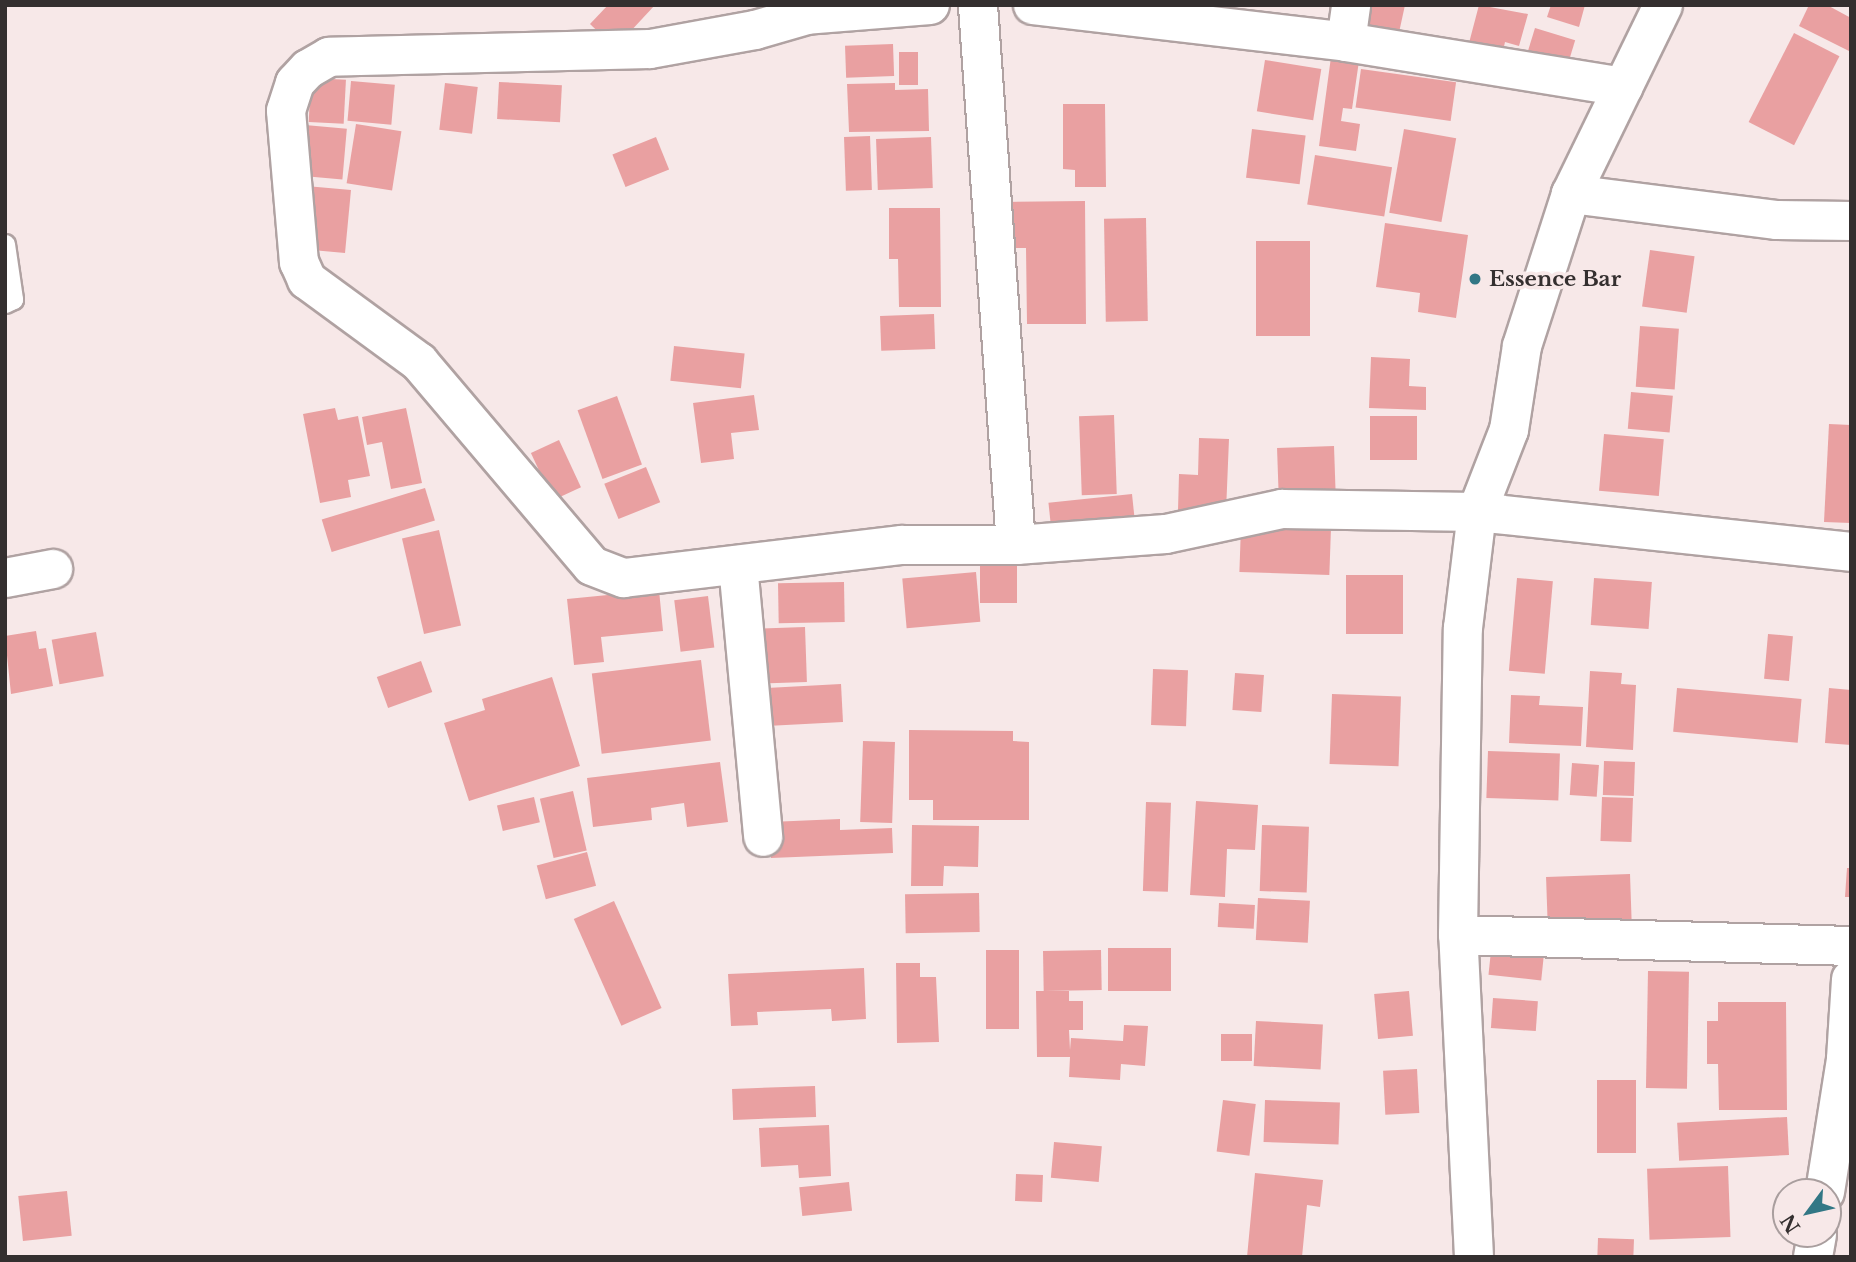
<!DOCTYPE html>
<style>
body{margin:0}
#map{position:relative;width:1856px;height:1262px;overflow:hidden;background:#f7e8e8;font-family:"Libre Baskerville",serif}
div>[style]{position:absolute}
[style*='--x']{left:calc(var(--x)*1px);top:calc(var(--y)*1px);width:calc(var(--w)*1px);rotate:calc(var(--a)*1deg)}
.building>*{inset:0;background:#e9a0a1;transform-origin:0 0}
.roads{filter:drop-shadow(2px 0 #b0a2a2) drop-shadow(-2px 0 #b0a2a2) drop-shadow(0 2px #b0a2a2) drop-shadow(0 -2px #b0a2a2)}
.lane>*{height:19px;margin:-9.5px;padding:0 9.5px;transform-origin:9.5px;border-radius:9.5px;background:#fff}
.street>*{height:38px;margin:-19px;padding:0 19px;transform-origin:19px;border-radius:19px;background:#fff}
.dots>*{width:19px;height:19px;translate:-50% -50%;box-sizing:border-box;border:4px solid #f7e8e8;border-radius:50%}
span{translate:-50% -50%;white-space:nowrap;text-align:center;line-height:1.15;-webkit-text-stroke:7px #f7e8e8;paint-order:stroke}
.poi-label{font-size:21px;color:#342f2f;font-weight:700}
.left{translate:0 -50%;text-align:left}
.frame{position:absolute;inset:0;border:7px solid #342f2f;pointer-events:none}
.north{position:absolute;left:1772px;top:1178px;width:70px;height:70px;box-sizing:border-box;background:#f7e8e8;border:2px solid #a99e9e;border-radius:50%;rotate:237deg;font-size:19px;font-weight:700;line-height:28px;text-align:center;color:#342f2f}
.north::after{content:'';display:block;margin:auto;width:24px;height:32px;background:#327785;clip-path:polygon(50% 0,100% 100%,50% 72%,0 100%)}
</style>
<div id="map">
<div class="building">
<i style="clip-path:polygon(608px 5px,655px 5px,615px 48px,590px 24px)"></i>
<i style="clip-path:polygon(1362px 5px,1405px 5px,1398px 37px,1357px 28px)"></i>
<i style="clip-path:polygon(1479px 5px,1528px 14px,1519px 46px,1505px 42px,1503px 51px,1469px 43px)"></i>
<i style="clip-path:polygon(1551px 5px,1585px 5px,1579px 27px,1547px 17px)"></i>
<i style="clip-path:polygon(1809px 5px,1827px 5px,1851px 18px,1851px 52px,1799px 26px)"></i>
<i style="left:1535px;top:28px;width:42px;height:32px;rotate:17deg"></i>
<i style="left:1794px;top:33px;width:51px;height:100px;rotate:27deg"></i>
<i style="left:893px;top:44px;width:32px;height:48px;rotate:88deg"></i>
<i style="left:899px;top:52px;width:19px;height:33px"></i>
<i style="clip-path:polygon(1331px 57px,1359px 61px,1352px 109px,1343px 108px,1341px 121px,1360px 124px,1356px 151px,1319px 146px)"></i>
<i style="left:1265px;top:60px;width:57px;height:52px;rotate:9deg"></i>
<i style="left:1361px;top:69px;width:96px;height:39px;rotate:8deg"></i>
<i style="left:311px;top:78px;width:35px;height:44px;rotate:3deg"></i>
<i style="left:351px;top:81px;width:44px;height:40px;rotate:5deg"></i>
<i style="left:499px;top:82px;width:63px;height:37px;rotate:3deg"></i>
<i style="left:445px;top:83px;width:33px;height:47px;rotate:7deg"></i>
<i style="clip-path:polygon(895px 83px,895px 90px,928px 89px,929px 131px,849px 132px,847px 84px)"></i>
<i style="clip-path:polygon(1063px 104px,1105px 104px,1106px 187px,1075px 187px,1075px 170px,1063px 169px)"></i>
<i style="left:356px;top:124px;width:46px;height:60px;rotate:9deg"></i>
<i style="left:305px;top:125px;width:42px;height:51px;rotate:5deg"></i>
<i style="left:1252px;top:129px;width:54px;height:49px;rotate:7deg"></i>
<i style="left:1404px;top:129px;width:53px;height:85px;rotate:10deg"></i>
<i style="left:870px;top:136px;width:54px;height:26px;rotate:88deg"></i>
<i style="left:656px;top:137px;width:35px;height:47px;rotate:68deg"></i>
<i style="left:931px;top:137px;width:51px;height:55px;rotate:88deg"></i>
<i style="left:1315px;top:155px;width:78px;height:50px;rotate:9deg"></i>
<i style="clip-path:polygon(306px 186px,351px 190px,345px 253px,312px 250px)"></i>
<i style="clip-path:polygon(1085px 201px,1086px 324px,1027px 324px,1026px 248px,1006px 248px,1006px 202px)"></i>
<i style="clip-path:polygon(889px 208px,940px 208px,941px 307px,899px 307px,898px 259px,889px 259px)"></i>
<i style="left:1146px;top:218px;width:103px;height:42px;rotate:89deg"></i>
<i style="clip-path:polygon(1385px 223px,1468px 235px,1456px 318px,1418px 312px,1420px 293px,1376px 287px)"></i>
<i style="left:1256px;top:241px;width:54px;height:95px"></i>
<i style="left:1650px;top:250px;width:45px;height:57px;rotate:8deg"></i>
<i style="left:934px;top:314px;width:35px;height:54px;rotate:88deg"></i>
<i style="left:1640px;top:326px;width:39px;height:61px;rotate:4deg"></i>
<i style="left:674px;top:346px;width:71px;height:35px;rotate:6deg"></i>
<i style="clip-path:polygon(1371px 357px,1410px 359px,1409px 386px,1426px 387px,1426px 410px,1369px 408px)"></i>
<i style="left:1631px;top:392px;width:42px;height:37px;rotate:5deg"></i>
<i style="clip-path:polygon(754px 395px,759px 430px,731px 433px,734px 459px,701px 463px,693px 403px)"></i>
<i style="left:617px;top:396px;width:73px;height:42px;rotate:70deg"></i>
<i style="clip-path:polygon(335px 408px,338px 420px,358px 416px,370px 476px,348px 480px,351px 497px,320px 503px,303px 414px)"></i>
<i style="clip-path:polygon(406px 408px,422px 483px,391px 489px,382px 442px,367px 445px,362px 417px)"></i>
<i style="left:1114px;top:415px;width:79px;height:35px;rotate:88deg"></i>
<i style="left:1417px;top:416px;width:44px;height:47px;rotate:90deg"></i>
<i style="clip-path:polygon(1829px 424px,1851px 425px,1851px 523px,1824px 522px)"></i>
<i style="left:1604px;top:434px;width:60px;height:57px;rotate:5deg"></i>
<i style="clip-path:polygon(1199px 438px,1229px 439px,1226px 512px,1178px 510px,1179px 474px,1198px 475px)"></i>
<i style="left:559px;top:440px;width:52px;height:31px;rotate:65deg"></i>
<i style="left:1334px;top:446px;width:47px;height:57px;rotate:88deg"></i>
<i style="left:646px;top:467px;width:38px;height:45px;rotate:68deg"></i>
<i style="left:425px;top:488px;width:34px;height:108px;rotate:73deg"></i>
<i style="left:1132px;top:494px;width:31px;height:84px;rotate:84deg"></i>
<i style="left:1241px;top:526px;width:90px;height:46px;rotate:2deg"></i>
<i style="left:439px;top:530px;width:98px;height:38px;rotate:77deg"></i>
<i style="left:1017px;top:566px;width:37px;height:37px;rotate:90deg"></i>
<i style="left:976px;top:572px;width:50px;height:74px;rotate:85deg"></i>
<i style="left:1346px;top:575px;width:57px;height:59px"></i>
<i style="left:1517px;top:578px;width:36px;height:93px;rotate:5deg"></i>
<i style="left:1594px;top:578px;width:58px;height:47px;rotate:4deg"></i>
<i style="left:844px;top:582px;width:40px;height:66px;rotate:89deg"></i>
<i style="clip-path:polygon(659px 590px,663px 631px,601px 637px,604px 662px,574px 665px,567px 599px)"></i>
<i style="left:708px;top:596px;width:52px;height:34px;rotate:83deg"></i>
<i style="left:805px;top:627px;width:55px;height:53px;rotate:88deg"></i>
<i style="clip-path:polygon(36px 631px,39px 649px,46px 648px,53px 686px,11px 694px,5px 636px)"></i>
<i style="left:96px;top:632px;width:45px;height:45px;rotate:80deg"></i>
<i style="left:1768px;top:634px;width:25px;height:45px;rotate:5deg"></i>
<i style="left:701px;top:660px;width:81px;height:110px;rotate:83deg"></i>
<i style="left:421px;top:661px;width:33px;height:47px;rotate:70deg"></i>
<i style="left:1153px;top:669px;width:35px;height:56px;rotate:2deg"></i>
<i style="clip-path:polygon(1590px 671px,1622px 673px,1621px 684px,1636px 685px,1633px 750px,1586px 747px)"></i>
<i style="left:1235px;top:673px;width:29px;height:37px;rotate:4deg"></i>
<i style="clip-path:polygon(552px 677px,580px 766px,469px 801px,444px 723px,485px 710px,482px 699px)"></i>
<i style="left:841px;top:684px;width:38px;height:88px;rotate:87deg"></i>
<i style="left:1677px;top:688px;width:125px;height:44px;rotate:5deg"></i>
<i style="clip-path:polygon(1829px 688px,1851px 690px,1851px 745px,1825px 743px)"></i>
<i style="left:1332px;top:694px;width:69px;height:70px;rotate:2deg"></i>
<i style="clip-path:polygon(1511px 695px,1540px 696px,1539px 705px,1583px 707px,1581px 746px,1509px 743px)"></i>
<i style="clip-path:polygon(909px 730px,1013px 731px,1013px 741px,1029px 742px,1029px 820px,933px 820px,933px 800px,909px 800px)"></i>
<i style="left:863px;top:741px;width:32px;height:81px;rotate:2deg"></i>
<i style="left:1488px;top:751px;width:72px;height:47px;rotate:2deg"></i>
<i style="left:1604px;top:761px;width:31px;height:34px;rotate:2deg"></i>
<i style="clip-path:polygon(720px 762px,728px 822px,687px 827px,684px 803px,651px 808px,652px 820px,593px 827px,587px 778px)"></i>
<i style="left:1572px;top:763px;width:27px;height:32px;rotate:4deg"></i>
<i style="left:573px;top:791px;width:61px;height:34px;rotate:77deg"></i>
<i style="left:534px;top:797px;width:26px;height:38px;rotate:77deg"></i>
<i style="left:1602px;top:797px;width:31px;height:44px;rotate:2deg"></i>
<i style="clip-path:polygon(1196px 801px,1258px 805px,1255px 850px,1227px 849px,1225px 897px,1190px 895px)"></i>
<i style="left:1146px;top:802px;width:25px;height:89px;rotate:2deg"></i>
<i style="clip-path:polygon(840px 819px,840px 830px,892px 828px,893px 853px,771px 858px,770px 822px)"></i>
<i style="clip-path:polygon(912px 825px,979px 826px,978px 867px,944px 866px,943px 886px,911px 886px)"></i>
<i style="left:1262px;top:825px;width:47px;height:66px;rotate:2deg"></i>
<i style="left:587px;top:852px;width:35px;height:52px;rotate:75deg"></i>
<i style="clip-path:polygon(1847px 868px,1851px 868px,1851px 897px,1845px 897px)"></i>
<i style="left:1630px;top:874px;width:53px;height:84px;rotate:88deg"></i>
<i style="left:979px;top:893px;width:39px;height:74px;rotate:89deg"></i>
<i style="left:1258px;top:898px;width:52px;height:42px;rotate:3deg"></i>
<i style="left:614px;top:901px;width:117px;height:44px;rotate:66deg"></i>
<i style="left:1219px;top:903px;width:36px;height:24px;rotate:3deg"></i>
<i style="left:1108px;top:948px;width:63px;height:43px"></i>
<i style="left:986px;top:950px;width:33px;height:79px"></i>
<i style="left:1101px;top:950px;width:40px;height:58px;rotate:89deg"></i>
<i style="left:1491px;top:951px;width:53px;height:24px;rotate:6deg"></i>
<i style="clip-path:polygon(896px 963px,920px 963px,920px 977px,936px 977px,939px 1042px,897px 1043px)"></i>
<i style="clip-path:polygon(864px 968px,866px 1019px,832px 1021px,831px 1009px,757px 1012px,758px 1025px,731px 1026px,728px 974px)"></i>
<i style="left:1648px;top:971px;width:41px;height:117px;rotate:1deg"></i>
<i style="clip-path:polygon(1036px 991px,1069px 991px,1069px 1001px,1083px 1001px,1083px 1030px,1069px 1030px,1070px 1050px,1071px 1038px,1123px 1041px,1124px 1025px,1148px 1026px,1145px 1066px,1121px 1064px,1120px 1080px,1069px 1077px,1070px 1057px,1037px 1057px)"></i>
<i style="left:1409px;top:991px;width:45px;height:35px;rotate:85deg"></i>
<i style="left:1493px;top:998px;width:45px;height:30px;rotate:4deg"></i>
<i style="clip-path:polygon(1718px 1002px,1786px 1002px,1787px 1110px,1719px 1110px,1718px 1064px,1707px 1064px,1707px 1021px,1718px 1021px)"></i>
<i style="left:1256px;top:1021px;width:67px;height:45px;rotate:3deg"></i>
<i style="left:1221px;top:1034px;width:31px;height:27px"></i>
<i style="left:1417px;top:1069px;width:44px;height:34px;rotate:87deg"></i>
<i style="left:1597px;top:1080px;width:39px;height:73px"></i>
<i style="left:815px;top:1086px;width:31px;height:83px;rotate:88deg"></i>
<i style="left:1223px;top:1100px;width:33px;height:52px;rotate:7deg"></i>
<i style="left:1265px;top:1100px;width:75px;height:42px;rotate:2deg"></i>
<i style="left:1787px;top:1117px;width:38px;height:110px;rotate:87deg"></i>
<i style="clip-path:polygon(829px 1125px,831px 1176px,799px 1178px,798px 1165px,761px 1167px,759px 1128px)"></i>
<i style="left:1054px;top:1142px;width:48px;height:36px;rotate:5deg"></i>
<i style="left:1728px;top:1166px;width:71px;height:81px;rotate:88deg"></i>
<i style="clip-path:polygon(1255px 1173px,1323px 1180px,1320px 1207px,1307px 1205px,1302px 1257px,1247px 1257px)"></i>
<i style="left:1016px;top:1174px;width:27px;height:27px;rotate:2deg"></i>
<i style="left:849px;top:1182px;width:29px;height:50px;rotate:84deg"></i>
<i style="left:67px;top:1191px;width:45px;height:49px;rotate:84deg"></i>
<i style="left:1598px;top:1238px;width:36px;height:19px;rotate:2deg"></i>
</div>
<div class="roads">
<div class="lane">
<i style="--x:5;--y:244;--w:56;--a:81.7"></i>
<i style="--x:13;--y:299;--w:9;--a:153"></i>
</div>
<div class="street">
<i style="--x:930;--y:5;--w:123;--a:175.4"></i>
<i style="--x:807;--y:15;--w:54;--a:163.9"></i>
<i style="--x:755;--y:30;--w:107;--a:169.7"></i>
<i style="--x:650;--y:49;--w:321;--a:178.6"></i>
<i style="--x:329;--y:57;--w:24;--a:150"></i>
<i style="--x:308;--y:69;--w:19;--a:133"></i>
<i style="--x:295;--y:83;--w:29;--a:108"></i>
<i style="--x:286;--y:111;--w:152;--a:85.1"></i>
<i style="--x:299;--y:262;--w:20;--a:66"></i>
<i style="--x:307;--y:280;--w:139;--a:36.2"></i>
<i style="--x:419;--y:362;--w:267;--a:49.7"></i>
<i style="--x:592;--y:566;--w:34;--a:21"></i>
<i style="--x:624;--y:578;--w:280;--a:-6.8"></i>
<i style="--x:902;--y:545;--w:114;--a:0"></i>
<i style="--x:1016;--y:545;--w:541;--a:-94.03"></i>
<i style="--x:1033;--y:5;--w:315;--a:6.7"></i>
<i style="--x:1346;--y:42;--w:281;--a:9.2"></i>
<i style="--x:1346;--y:42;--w:37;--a:-82"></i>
<i style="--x:1571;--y:194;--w:208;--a:7.2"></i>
<i style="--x:1777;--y:220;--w:74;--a:0.8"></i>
<i style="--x:1016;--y:545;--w:150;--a:-4.2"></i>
<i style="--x:1166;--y:534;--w:119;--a:-12.2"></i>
<i style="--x:1282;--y:509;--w:195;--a:0.9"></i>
<i style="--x:1477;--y:512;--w:376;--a:6.1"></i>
<i style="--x:738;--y:565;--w:273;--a:84.7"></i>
<i style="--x:5;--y:578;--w:49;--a:-10.6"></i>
<i style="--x:1458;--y:935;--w:393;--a:1.6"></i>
<i style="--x:1825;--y:1192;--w:135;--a:-81"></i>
<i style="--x:1846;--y:1059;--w:80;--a:-86.4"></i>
<i style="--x:1474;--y:1257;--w:322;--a:-92.8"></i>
<i style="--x:1458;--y:935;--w:307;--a:-89.1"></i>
<i style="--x:1463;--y:628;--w:117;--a:-83.1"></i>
<i style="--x:1477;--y:512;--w:88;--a:-68.7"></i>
<i style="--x:1509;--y:430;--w:85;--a:-81.2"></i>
<i style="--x:1522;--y:346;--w:160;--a:-72.1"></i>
<i style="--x:1571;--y:194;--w:210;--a:-64"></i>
<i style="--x:1813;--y:1257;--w:23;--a:-80"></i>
</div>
</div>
<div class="dots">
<i style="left:1475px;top:279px;background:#327785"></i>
</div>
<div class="poi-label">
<span class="left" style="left:1489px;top:279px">Essence Bar</span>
</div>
<div class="frame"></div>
<div class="north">N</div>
</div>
